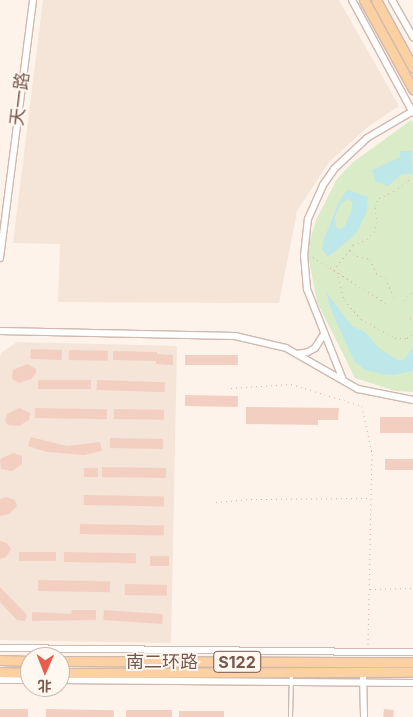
<!DOCTYPE html>
<meta charset="utf-8">
<style>
body{margin:0}
#map{position:relative;width:413px;height:717px;overflow:hidden;background:#fdf3ea;font-family:Inter,"Noto Sans SC",sans-serif}
div>[style]{position:absolute}
[style*='--x']{left:calc(var(--x)*1px);top:calc(var(--y)*1px);width:calc(var(--w)*1px);rotate:calc(var(--a)*1deg)}
.residential>*{inset:0;background:#f5e4d8}
.green>*{inset:0;background:#daecc7}
.water>*{inset:0;background:#bde7e8}
.building>*{inset:0;background:#f3cfc1;transform-origin:0 0}
.path>*{height:1px;margin-top:-0.5px;transform-origin:0;background:repeating-linear-gradient(90deg,#d9b2a3 0 1px,transparent 0 5px)}
.roads{filter:drop-shadow(1px 0 #d0b9ae) drop-shadow(-1px 0 #d0b9ae) drop-shadow(0 1px #d0b9ae) drop-shadow(0 -1px #d0b9ae)}
.service>*{height:2.5px;margin:-1.25px;padding:0 1.25px;transform-origin:1.25px;border-radius:1.25px;background:#fff}
.tertiary>*{height:6px;margin:-3px;padding:0 3px;transform-origin:3px;border-radius:3px;background:#fff}
.primary>*{height:9px;margin:-4.5px;padding:0 4.5px;transform-origin:4.5px;border-radius:4.5px;background:#fbd0a2}
span{translate:-50% -50%;white-space:nowrap;text-align:center;line-height:1.15;-webkit-text-stroke:4px #fff8f1;paint-order:stroke}
.shield-label span{padding:1px 4px;background:#fff8f1;border:1px solid;border-radius:4px;-webkit-text-stroke-width:0}
.shield-label{font-size:16px;color:#79574c;font-weight:700}
.street-label{font-size:18px;color:#79574c}
.north{position:absolute;left:20px;top:647px;width:50px;height:50px;box-sizing:border-box;background:#fff8f1;border:1px solid #c9b8af;border-radius:50%;rotate:181deg;font-size:14px;font-weight:700;line-height:20px;text-align:center;color:#79574c}
.north::after{content:'';display:block;margin:auto;width:18px;height:22px;background:#e85e4e;clip-path:polygon(50% 0,100% 100%,50% 72%,0 100%)}
</style>
<div id="map">
<div class="residential">
<i style="clip-path:polygon(43px 0,339px 0,399px 106px,369px 126px,329px 162px,297px 211px,279px 303px,58px 302px,60px 244px,13px 243px)"></i>
<i style="clip-path:polygon(17px 342px,177px 346px,171px 643px,0 640px,0 357px,1px 353px)"></i>
</div>
<div class="green">
<i style="clip-path:polygon(411px 120px,413px 123px,413px 392px,395px 391px,355px 378px,317px 302px,307px 250px,316px 220px,337px 179px,352px 163px)"></i>
</div>
<div class="water">
<i style="clip-path:polygon(400px 151px,411px 151px,413px 174px,402px 174px,388px 186px,375px 181px,372px 170px,400px 157px)"></i>
<i style="clip-path:polygon(evenodd,349px 190px,368px 197px,367px 211px,355px 235px,328px 257px,322px 249px,324px 239px,339px 202px,345px 192px,349px 190px,349px 199px,352px 202px,352px 208px,345px 226px,339px 229px,336px 227px,335px 216px,342px 202px,349px 199px)"></i>
<i style="clip-path:polygon(326px 292px,352px 326px,365px 332px,380px 349px,398px 360px,403px 360px,413px 348px,413px 371px,394px 375px,382px 374px,365px 370px,354px 361px,332px 312px)"></i>
</div>
<div class="building">
<i style="left:31px;top:349px;width:31px;height:10px;rotate:2deg"></i>
<i style="left:69px;top:350px;width:39px;height:10px;rotate:1deg"></i>
<i style="clip-path:polygon(113px 351px,157px 352px,157px 354px,173px 355px,173px 365px,156px 364px,156px 361px,113px 360px)"></i>
<i style="left:185px;top:355px;width:53px;height:10px"></i>
<i style="clip-path:polygon(27px 364px,36px 369px,36px 373px,31px 379px,19px 383px,12px 379px,13px 370px)"></i>
<i style="left:38px;top:380px;width:53px;height:9px"></i>
<i style="left:97px;top:380px;width:68px;height:10px;rotate:2deg"></i>
<i style="left:185px;top:395px;width:53px;height:11px;rotate:1deg"></i>
<i style="clip-path:polygon(246px 407px,339px 408px,338px 420px,318px 420px,318px 425px,246px 424px)"></i>
<i style="clip-path:polygon(19px 408px,30px 413px,29px 420px,19px 426px,8px 425px,5px 421px,7px 414px)"></i>
<i style="left:35px;top:408px;width:72px;height:10px;rotate:1deg"></i>
<i style="left:114px;top:409px;width:50px;height:10px;rotate:1deg"></i>
<i style="left:413px;top:417px;width:16px;height:33px;rotate:90deg"></i>
<i style="clip-path:polygon(31px 437px,67px 446px,100px 442px,102px 451px,84px 455px,47px 452px,28px 446px)"></i>
<i style="left:110px;top:438px;width:53px;height:10px;rotate:1deg"></i>
<i style="clip-path:polygon(13px 453px,22px 456px,22px 464px,12px 471px,1px 469px,0 459px)"></i>
<i style="left:385px;top:459px;width:28px;height:11px"></i>
<i style="left:102px;top:467px;width:64px;height:10px;rotate:1deg"></i>
<i style="left:84px;top:468px;width:14px;height:9px"></i>
<i style="left:84px;top:495px;width:80px;height:10px;rotate:1deg"></i>
<i style="clip-path:polygon(6px 497px,15px 500px,17px 506px,9px 514px,0 516px,0 499px)"></i>
<i style="left:80px;top:524px;width:84px;height:10px;rotate:1deg"></i>
<i style="clip-path:polygon(0 541px,7px 543px,11px 549px,6px 557px,0 559px)"></i>
<i style="left:19px;top:552px;width:37px;height:9px"></i>
<i style="left:64px;top:552px;width:72px;height:10px;rotate:1deg"></i>
<i style="left:150px;top:556px;width:19px;height:10px"></i>
<i style="left:38px;top:580px;width:72px;height:11px;rotate:1deg"></i>
<i style="left:125px;top:584px;width:42px;height:11px;rotate:1deg"></i>
<i style="clip-path:polygon(0 587px,27px 615px,25px 621px,17px 620px,0 602px)"></i>
<i style="clip-path:polygon(72px 610px,96px 610px,96px 620px,32px 621px,32px 612px,71px 614px)"></i>
<i style="left:104px;top:610px;width:59px;height:10px;rotate:4deg"></i>
<i style="left:0;top:709px;width:28px;height:8px"></i>
<i style="left:46px;top:709px;width:68px;height:8px;rotate:1deg"></i>
<i style="left:384px;top:709px;width:10px;height:8px;rotate:6deg"></i>
<i style="left:126px;top:710px;width:46px;height:7px"></i>
<i style="left:179px;top:711px;width:45px;height:6px"></i>
</div>
<div class="path">
<i style="--x:350;--y:250;--w:6;--a:-59"></i>
<i style="--x:353;--y:245;--w:15;--a:-23"></i>
<i style="--x:367;--y:239;--w:10;--a:-45"></i>
<i style="--x:374;--y:232;--w:9;--a:-72"></i>
<i style="--x:377;--y:223;--w:17;--a:-97"></i>
<i style="--x:375;--y:206;--w:9;--a:-63"></i>
<i style="--x:379;--y:198;--w:17;--a:-25"></i>
<i style="--x:394;--y:191;--w:18;--a:-38"></i>
<i style="--x:408;--y:180;--w:5;--a:11"></i>
<i style="--x:313;--y:257;--w:86;--a:32.2"></i>
<i style="--x:333;--y:270;--w:26;--a:-50"></i>
<i style="--x:350;--y:250;--w:9;--a:41"></i>
<i style="--x:357;--y:256;--w:13;--a:13"></i>
<i style="--x:370;--y:259;--w:15;--a:67"></i>
<i style="--x:376;--y:273;--w:10;--a:29"></i>
<i style="--x:385;--y:278;--w:23;--a:65"></i>
<i style="--x:337;--y:272;--w:29;--a:76"></i>
<i style="--x:344;--y:300;--w:25;--a:48"></i>
<i style="--x:361;--y:319;--w:39;--a:29"></i>
<i style="--x:395;--y:338;--w:12;--a:0"></i>
<i style="--x:407;--y:338;--w:7;--a:-34"></i>
<i style="--x:404;--y:300;--w:12;--a:-42"></i>
<i style="--x:410;--y:318;--w:3;--a:18"></i>
<i style="--x:231;--y:388;--w:60;--a:-3.8"></i>
<i style="--x:291;--y:384;--w:74;--a:17.2"></i>
<i style="--x:362;--y:406;--w:49;--a:78.2"></i>
<i style="--x:372;--y:454;--w:191;--a:91.2"></i>
<i style="--x:216;--y:502;--w:35;--a:-5"></i>
<i style="--x:251;--y:499;--w:119;--a:-0.5"></i>
<i style="--x:370;--y:589;--w:43;--a:-1.3"></i>
</div>
<div class="roads">
<div class="service">
<i style="--x:290;--y:717;--w:43;--a:-88.7"></i>
</div>
<div class="tertiary">
<i style="--x:352;--y:0;--w:128;--a:61.6"></i>
<i style="--x:392;--y:0;--w:43;--a:60.4"></i>
<i style="--x:0;--y:258;--w:260;--a:-82.7"></i>
<i style="--x:0;--y:331;--w:235;--a:1.2"></i>
<i style="--x:235;--y:336;--w:52;--a:13.2"></i>
<i style="--x:286;--y:348;--w:83;--a:29.7"></i>
<i style="--x:358;--y:389;--w:56;--a:11.3"></i>
<i style="--x:297;--y:354;--w:11;--a:-10"></i>
<i style="--x:308;--y:352;--w:8;--a:-30"></i>
<i style="--x:315;--y:348;--w:17;--a:-57"></i>
<i style="--x:343;--y:380;--w:98;--a:-111.6"></i>
<i style="--x:307;--y:289;--w:33;--a:-95"></i>
<i style="--x:304;--y:256;--w:37;--a:-84"></i>
<i style="--x:308;--y:219;--w:37;--a:-66"></i>
<i style="--x:323;--y:185;--w:19;--a:-55"></i>
<i style="--x:334;--y:169;--w:45;--a:-43.2"></i>
<i style="--x:367;--y:138;--w:53;--a:-30.4"></i>
<i style="--x:0;--y:648;--w:413;--a:0.6"></i>
<i style="--x:363;--y:672;--w:45;--a:88.7"></i>
<i style="--x:0;--y:680;--w:30;--a:0"></i>
<i style="--x:60;--y:680;--w:353;--a:0.5"></i>
</div>
<div class="primary">
<i style="--x:364;--y:0;--w:102;--a:61.2"></i>
<i style="--x:376;--y:0;--w:77;--a:61.4"></i>
<i style="--x:0;--y:660;--w:30;--a:2"></i>
<i style="--x:60;--y:661;--w:353;--a:0.2"></i>
<i style="--x:0;--y:672;--w:30;--a:2"></i>
<i style="--x:60;--y:673;--w:353;--a:-0.2"></i>
</div>
</div>
<div class="shield-label">
<span style="left:237px;top:662px">S122</span>
</div>
<div class="street-label">
<span style="left:20px;top:99px;rotate:-83deg">天一路</span>
<span style="left:162px;top:662px">南二环路</span>
</div>
<div class="north">北</div>
</div>
